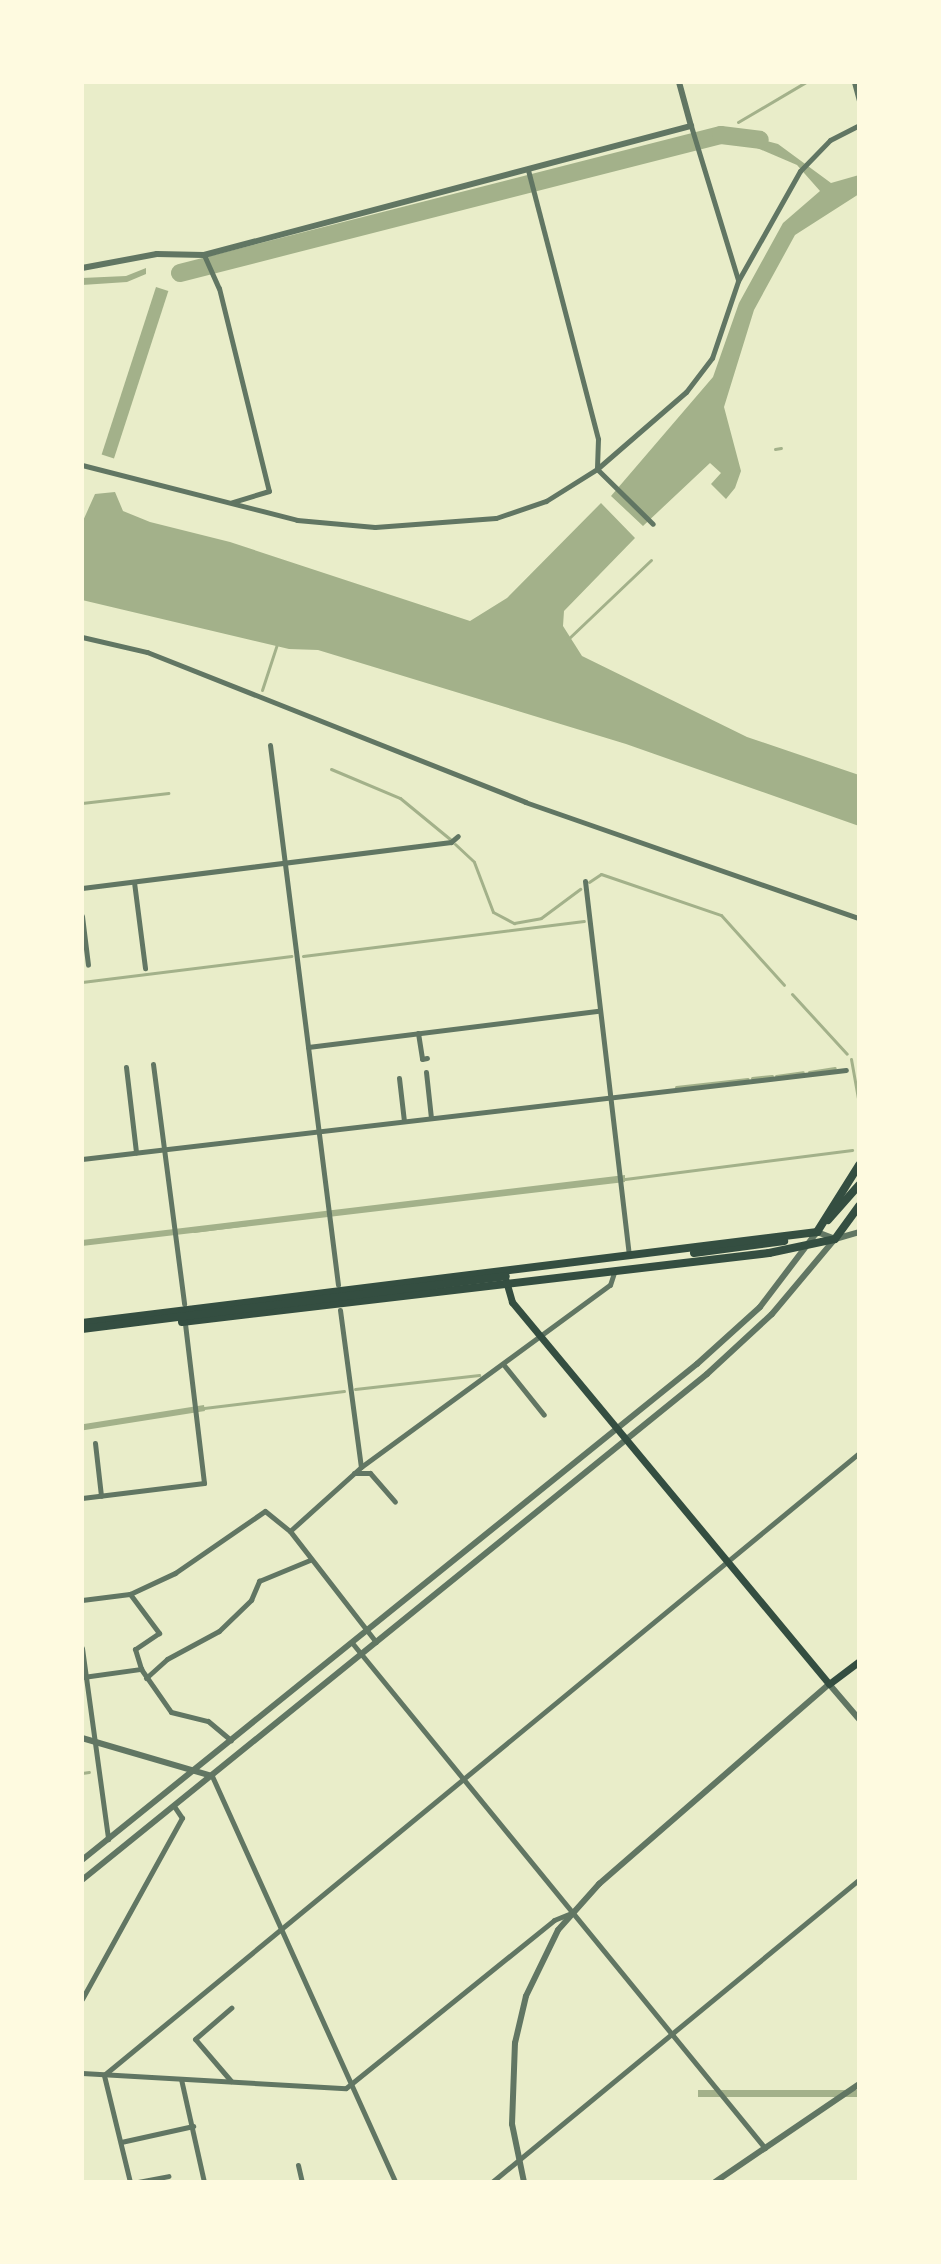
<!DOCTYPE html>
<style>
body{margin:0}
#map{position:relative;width:941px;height:2264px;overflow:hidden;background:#e9edc9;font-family:"DejaVu Sans",sans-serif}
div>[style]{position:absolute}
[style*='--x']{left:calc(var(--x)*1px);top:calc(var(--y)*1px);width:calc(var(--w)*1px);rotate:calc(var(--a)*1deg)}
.water>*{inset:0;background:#a3b18a;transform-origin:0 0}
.stream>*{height:3px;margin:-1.5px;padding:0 1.5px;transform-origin:1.5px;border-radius:1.5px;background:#a3b18a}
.river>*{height:18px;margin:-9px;padding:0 9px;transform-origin:9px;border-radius:9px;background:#a3b18a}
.minor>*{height:5px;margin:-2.5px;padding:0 2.5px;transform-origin:2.5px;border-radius:2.5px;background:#617663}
.tertiary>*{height:6px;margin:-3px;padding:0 3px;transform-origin:3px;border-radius:3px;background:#617663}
.secondary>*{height:7px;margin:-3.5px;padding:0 3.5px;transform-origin:3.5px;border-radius:3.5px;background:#344e41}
.primary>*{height:8px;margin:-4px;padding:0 4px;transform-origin:4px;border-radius:4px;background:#344e41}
span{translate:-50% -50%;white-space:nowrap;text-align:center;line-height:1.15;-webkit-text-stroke:6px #fefae0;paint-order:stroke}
.frame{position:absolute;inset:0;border:84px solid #fefae0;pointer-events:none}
</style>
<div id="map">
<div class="water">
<i style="clip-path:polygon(737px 133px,778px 144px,831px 183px,859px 175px,859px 194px,795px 235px,754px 310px,724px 407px,741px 471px,735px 488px,726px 499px,711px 484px,721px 473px,710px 463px,643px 526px,611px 496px,713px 377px,739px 303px,783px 223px,820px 191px,797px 165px,736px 139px)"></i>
<i style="clip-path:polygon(146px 268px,146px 274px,127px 282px,82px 285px,82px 278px,126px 276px)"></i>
<i style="left:156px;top:287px;width:13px;height:176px;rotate:18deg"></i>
<i style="clip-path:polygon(115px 492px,123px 511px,150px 522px,230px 542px,470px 621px,507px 598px,601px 503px,635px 538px,564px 611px,563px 626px,582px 656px,747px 737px,859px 775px,859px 826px,626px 744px,318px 650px,289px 649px,82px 600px,82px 523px,95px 494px)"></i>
<i style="clip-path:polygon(625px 1175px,625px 1182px,82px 1246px,82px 1240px)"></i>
<i style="left:204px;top:1405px;width:6px;height:123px;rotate:81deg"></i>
<i style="left:859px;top:2090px;width:7px;height:161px;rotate:90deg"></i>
</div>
<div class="stream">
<i style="--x:738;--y:122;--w:79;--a:-30.5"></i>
<i style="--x:775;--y:449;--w:6;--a:-9"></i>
<i style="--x:567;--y:640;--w:116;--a:-43.6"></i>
<i style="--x:262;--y:690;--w:48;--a:-71.9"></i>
<i style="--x:331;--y:769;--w:75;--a:22.8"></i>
<i style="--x:400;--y:798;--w:65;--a:39.4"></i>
<i style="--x:82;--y:803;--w:87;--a:-6.6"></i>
<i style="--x:455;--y:844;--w:26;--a:43"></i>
<i style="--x:474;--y:862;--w:53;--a:69.2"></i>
<i style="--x:493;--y:912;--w:24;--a:28"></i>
<i style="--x:514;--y:923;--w:27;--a:-10"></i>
<i style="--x:541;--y:918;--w:49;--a:-36.6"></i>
<i style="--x:589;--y:882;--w:14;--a:-34"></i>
<i style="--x:601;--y:874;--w:127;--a:18.9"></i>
<i style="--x:721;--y:915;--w:94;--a:48"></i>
<i style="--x:303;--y:956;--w:283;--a:-7.1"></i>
<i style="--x:82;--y:982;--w:211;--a:-7.1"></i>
<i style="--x:792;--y:994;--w:81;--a:47.5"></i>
<i style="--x:851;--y:1059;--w:46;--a:79.9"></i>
<i style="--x:809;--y:1072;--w:26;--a:-9"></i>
<i style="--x:776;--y:1076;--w:27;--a:-8"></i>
<i style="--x:752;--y:1078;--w:20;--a:-6"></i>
<i style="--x:676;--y:1087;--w:72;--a:-6.3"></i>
<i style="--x:625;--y:1179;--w:229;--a:-7.3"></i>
<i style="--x:194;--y:1231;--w:54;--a:-7.4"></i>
<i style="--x:355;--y:1389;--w:125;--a:-6.4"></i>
<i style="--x:204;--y:1408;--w:141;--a:-6.9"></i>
<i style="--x:82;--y:1773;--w:7;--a:-8"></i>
</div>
<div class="river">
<i style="--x:180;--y:273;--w:558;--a:-14.31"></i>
<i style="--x:721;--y:135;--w:39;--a:7"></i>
</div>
<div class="minor">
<i style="--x:854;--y:82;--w:20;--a:75"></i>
<i style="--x:691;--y:126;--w:161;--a:73"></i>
<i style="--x:528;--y:170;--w:278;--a:75.4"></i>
<i style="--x:598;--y:439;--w:30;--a:92"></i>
<i style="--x:597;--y:469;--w:78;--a:44.5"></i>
<i style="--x:204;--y:255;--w:36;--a:66"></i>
<i style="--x:219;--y:288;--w:209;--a:76.2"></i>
<i style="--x:269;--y:491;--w:39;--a:163"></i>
<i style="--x:82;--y:465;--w:222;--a:14.3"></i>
<i style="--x:297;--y:520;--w:78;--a:5.1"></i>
<i style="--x:375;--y:527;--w:121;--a:-4.3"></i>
<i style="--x:496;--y:518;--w:53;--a:-18.8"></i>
<i style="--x:546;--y:501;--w:60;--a:-32.1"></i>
<i style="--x:597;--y:469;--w:118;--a:-40.9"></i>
<i style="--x:686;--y:392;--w:43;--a:-52.6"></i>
<i style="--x:712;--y:358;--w:81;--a:-71.3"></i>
<i style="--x:738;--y:281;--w:126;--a:-60.6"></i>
<i style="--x:800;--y:171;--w:43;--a:-45.9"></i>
<i style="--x:830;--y:140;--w:33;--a:-27"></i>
<i style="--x:82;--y:637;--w:67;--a:13"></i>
<i style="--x:147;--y:652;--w:407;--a:21.6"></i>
<i style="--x:525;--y:802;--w:354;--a:19.2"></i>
<i style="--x:270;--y:745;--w:544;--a:82.82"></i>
<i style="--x:585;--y:881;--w:377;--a:83.3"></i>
<i style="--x:134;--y:882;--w:87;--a:82.7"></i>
<i style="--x:82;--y:888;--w:372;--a:-7.1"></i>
<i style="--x:451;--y:842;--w:9;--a:-41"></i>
<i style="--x:82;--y:916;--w:49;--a:83"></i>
<i style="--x:418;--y:1033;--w:26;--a:81"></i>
<i style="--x:422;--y:1059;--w:5;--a:-11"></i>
<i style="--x:308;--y:1047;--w:293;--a:-7.1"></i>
<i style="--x:153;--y:1064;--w:242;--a:82.6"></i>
<i style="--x:126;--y:1067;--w:86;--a:83.3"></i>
<i style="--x:426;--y:1072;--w:46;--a:83.8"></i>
<i style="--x:399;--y:1078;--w:43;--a:83.4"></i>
<i style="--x:82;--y:1159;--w:769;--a:-6.64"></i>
<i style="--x:340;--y:1310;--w:158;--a:82.4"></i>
<i style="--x:503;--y:1364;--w:65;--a:51.2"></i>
<i style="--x:95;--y:1443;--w:53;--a:83.5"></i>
<i style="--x:354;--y:1473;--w:16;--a:0"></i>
<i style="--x:370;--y:1473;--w:38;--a:49"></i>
<i style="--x:82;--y:1498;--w:123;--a:-7"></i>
<i style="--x:204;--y:1483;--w:161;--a:-96.8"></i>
<i style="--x:130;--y:1594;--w:49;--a:53.4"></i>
<i style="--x:159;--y:1633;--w:29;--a:146"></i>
<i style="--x:135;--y:1649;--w:21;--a:73"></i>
<i style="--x:82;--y:1600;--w:48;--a:-7.1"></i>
<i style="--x:130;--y:1594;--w:50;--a:-25"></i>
<i style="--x:175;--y:1573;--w:109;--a:-34.6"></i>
<i style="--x:265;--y:1511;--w:32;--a:39"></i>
<i style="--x:376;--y:1642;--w:140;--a:-127.8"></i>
<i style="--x:290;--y:1531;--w:96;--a:-42"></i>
<i style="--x:361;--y:1467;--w:308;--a:-36.2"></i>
<i style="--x:610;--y:1285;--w:16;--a:-72"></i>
<i style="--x:353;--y:1644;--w:651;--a:50.74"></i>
<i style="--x:82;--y:1648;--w:193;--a:82.2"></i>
<i style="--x:83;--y:1677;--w:59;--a:-7.9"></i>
<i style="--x:141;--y:1669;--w:52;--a:55.1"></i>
<i style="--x:171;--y:1712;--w:38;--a:14"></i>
<i style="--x:208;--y:1721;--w:30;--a:40"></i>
<i style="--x:146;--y:1678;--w:28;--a:-42"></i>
<i style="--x:167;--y:1659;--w:59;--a:-28.3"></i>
<i style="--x:219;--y:1631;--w:45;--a:-44.1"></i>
<i style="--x:251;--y:1600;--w:21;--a:-67"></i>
<i style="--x:259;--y:1581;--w:55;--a:-22.4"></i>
<i style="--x:212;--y:1776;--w:445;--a:65.7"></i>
<i style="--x:82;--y:1999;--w:207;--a:-61.1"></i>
<i style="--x:182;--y:1818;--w:14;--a:-124"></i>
<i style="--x:82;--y:2073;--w:264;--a:3.3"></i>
<i style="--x:346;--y:2088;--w:267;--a:-38.9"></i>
<i style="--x:554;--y:1920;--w:18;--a:-22"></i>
<i style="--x:181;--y:2079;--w:106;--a:77.4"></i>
<i style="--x:231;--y:2081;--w:55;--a:-130.6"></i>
<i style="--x:195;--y:2039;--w:48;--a:-40.7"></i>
<i style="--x:121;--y:2142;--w:74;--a:-12.5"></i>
<i style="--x:298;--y:2165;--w:17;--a:77"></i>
<i style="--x:130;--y:2182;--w:110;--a:-103.7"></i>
<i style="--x:104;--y:2075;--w:978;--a:-39.48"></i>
<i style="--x:138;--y:2182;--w:31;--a:-11"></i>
<i style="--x:492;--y:2182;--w:475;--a:-39.5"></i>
</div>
<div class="tertiary">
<i style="--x:82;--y:268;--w:76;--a:-10.6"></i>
<i style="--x:157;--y:254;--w:47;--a:1.2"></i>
<i style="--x:204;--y:255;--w:504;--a:-14.84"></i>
<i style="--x:691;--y:126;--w:46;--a:-105.3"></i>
<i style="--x:82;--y:1738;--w:135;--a:16.3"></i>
<i style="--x:82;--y:1860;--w:790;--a:-38.89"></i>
<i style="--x:697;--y:1364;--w:85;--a:-42.1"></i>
<i style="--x:760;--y:1307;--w:94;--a:-52.8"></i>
<i style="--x:817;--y:1232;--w:19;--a:21"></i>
<i style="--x:835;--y:1239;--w:25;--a:-16"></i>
<i style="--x:82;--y:1880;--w:804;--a:-38.99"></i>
<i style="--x:707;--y:1374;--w:88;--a:-42.7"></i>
<i style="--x:772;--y:1314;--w:98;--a:-50"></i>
<i style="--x:524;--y:2182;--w:59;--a:-101.7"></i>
<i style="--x:512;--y:2124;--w:81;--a:-87.9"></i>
<i style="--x:515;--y:2043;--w:48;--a:-76.8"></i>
<i style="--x:526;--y:1996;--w:73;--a:-64.1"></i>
<i style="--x:558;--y:1930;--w:62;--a:-48.3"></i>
<i style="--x:599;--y:1884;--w:305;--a:-41"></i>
<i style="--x:829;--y:1684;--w:46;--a:49.4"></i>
<i style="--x:715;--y:2182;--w:174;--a:-34.2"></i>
</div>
<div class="secondary">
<i style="--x:506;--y:1281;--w:22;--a:74"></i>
<i style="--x:512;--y:1302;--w:496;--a:50.3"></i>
<i style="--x:829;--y:1684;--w:38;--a:-37"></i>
</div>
<div class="primary">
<i style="--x:828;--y:1220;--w:47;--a:-48.5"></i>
<i style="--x:694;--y:1253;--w:91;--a:-7.6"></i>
<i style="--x:182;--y:1322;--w:591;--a:-6.7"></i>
<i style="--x:769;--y:1253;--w:67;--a:-12"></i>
<i style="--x:835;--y:1239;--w:41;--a:-54"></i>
<i style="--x:82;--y:1323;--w:741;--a:-7.06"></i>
<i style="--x:817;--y:1232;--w:79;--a:-57.9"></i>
<i style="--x:82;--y:1329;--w:427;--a:-7.1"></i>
</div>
<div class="frame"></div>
</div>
